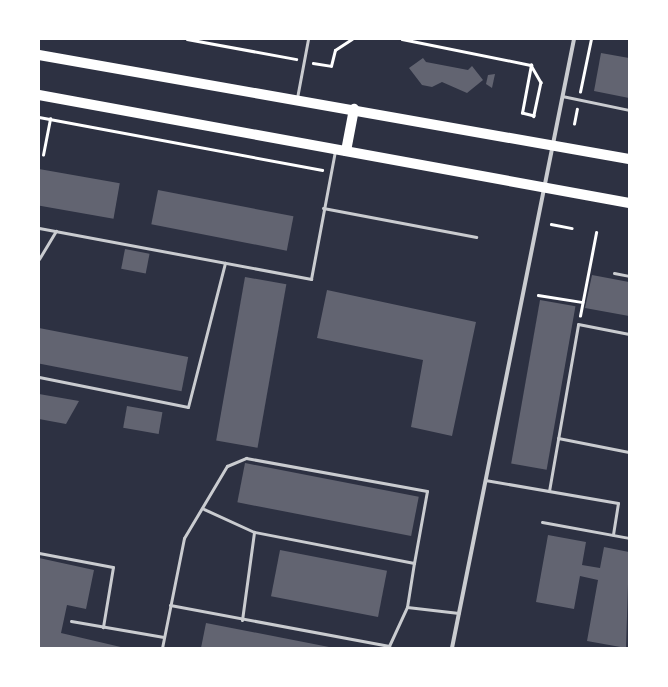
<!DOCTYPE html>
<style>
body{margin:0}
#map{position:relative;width:668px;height:687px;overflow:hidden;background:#2d3142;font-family:"Source Sans 3",sans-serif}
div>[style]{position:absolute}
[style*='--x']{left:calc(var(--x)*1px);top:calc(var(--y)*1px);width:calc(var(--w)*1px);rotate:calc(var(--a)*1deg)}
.building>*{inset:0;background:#626471;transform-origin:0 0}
.path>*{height:2.5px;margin:-1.25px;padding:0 1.25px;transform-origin:1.25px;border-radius:1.25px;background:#fff}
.service>*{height:3px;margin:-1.5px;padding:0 1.5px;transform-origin:1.5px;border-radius:1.5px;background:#caccd0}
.minor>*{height:4px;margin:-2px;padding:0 2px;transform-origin:2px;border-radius:2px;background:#caccd0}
.primary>*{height:10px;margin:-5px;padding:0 5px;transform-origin:5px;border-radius:5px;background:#fff}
span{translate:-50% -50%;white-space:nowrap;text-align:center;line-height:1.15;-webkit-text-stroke:3.5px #fff;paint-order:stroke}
.frame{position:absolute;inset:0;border:40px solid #fff;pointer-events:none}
</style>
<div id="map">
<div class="building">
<i style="clip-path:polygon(601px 53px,629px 58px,629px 98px,594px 91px)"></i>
<i style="clip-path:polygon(423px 58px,426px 62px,468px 70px,472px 66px,483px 80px,467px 93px,442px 82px,432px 87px,422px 85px,409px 68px)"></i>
<i style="clip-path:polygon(495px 74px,492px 88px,486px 84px,488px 75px)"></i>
<i style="left:39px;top:169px;width:82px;height:36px;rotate:10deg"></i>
<i style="left:158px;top:190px;width:138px;height:35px;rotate:11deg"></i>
<i style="left:125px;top:249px;width:25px;height:20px;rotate:11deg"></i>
<i style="clip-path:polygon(592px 275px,629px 282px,629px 316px,585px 308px)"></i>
<i style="left:245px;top:277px;width:42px;height:166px;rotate:10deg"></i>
<i style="clip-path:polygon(327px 290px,476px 322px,452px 436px,411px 427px,423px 360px,317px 338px)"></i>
<i style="left:540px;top:300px;width:36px;height:166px;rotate:10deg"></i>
<i style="left:39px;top:328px;width:152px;height:35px;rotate:11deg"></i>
<i style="clip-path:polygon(39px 394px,79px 401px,66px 424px,39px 419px)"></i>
<i style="left:127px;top:406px;width:36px;height:22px;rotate:10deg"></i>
<i style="left:245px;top:463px;width:177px;height:40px;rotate:11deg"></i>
<i style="clip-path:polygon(548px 535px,586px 542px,582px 565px,600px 568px,604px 547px,629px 552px,626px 648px,587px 641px,598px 580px,580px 576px,574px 609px,536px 602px)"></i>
<i style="left:280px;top:550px;width:109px;height:47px;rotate:11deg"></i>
<i style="clip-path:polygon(39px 558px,94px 570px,86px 609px,67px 605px,61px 633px,125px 648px,39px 648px)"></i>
<i style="clip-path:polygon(206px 623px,329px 647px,329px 648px,201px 648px)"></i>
</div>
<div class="path">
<i style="--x:187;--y:39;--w:111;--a:10.4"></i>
<i style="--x:402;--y:39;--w:132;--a:11.4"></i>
<i style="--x:531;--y:65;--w:20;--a:60"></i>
<i style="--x:541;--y:82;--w:35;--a:102"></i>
<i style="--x:534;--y:116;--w:12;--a:-166"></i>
<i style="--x:522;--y:113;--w:49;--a:-79.4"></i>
<i style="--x:313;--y:63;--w:18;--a:9"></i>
<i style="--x:331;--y:66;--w:16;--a:-76"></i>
<i style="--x:335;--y:50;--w:20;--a:-33"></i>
<i style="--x:580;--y:92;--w:54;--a:-78.3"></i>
<i style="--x:39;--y:117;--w:288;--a:10.6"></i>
<i style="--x:574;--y:124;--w:15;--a:-79"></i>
<i style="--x:43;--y:155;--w:37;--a:-79"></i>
<i style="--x:551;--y:224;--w:21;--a:11"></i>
<i style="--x:538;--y:295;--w:45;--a:9"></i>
<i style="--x:580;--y:316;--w:85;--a:-79.1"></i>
</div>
<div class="service">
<i style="--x:562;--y:96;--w:68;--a:11.8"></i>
<i style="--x:297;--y:98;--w:60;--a:-79.4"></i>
<i style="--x:323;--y:208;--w:156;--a:10.7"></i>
<i style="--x:39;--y:228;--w:277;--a:10.6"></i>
<i style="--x:311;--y:279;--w:130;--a:-79.4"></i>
<i style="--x:39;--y:259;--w:33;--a:-59"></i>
<i style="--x:614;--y:273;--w:15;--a:11"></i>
<i style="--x:39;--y:377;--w:152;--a:11.4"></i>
<i style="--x:188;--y:407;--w:149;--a:-75.6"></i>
<i style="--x:558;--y:438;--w:72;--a:11.2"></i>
<i style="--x:485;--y:480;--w:135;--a:9.8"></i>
<i style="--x:618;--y:503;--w:32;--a:99"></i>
<i style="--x:549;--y:491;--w:169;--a:-80.1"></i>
<i style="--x:578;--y:324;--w:52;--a:11.1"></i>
<i style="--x:542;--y:522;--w:88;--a:10.4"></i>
<i style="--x:39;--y:553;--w:75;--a:10.7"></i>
<i style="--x:113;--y:567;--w:61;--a:99.5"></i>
<i style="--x:170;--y:605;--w:223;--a:10.6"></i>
<i style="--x:389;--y:646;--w:43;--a:-65.2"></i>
<i style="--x:407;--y:607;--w:45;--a:-81"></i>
<i style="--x:414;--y:563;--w:163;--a:-169"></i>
<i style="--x:254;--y:532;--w:55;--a:-155.3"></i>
<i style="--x:407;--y:607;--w:52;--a:6.6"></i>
<i style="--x:242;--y:620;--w:89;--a:-82.2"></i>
<i style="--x:71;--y:621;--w:94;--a:9.8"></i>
<i style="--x:162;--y:648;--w:112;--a:-78.7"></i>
<i style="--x:184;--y:538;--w:84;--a:-59.2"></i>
<i style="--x:227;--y:466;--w:21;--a:-23"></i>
<i style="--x:246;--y:458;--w:184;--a:10.3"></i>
<i style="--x:427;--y:491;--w:73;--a:100.2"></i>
</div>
<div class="minor">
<i style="--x:452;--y:648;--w:621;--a:-78.67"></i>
</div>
<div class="primary">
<i style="--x:39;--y:55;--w:599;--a:10"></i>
<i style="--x:39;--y:95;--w:600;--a:10.37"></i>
<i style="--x:346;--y:151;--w:43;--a:-79.2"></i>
</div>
<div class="frame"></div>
</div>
